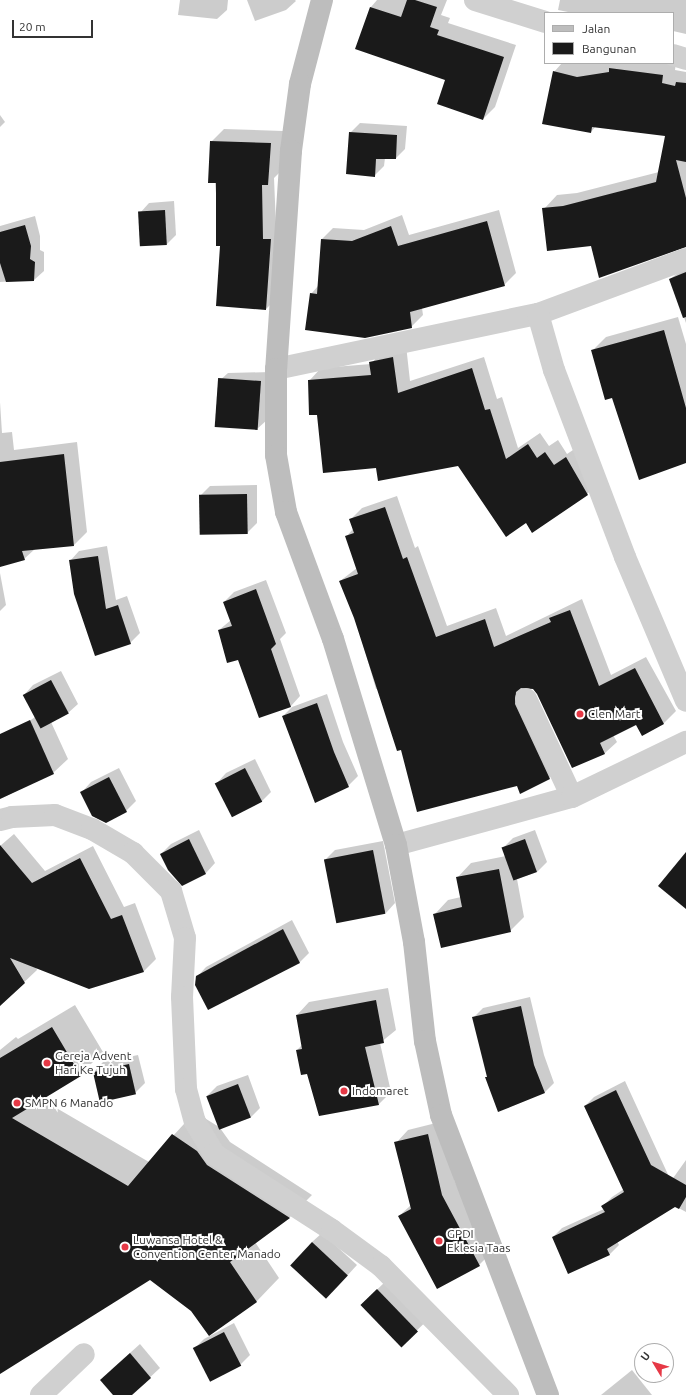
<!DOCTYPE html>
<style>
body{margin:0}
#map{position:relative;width:686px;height:1395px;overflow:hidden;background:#fff;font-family:Ubuntu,sans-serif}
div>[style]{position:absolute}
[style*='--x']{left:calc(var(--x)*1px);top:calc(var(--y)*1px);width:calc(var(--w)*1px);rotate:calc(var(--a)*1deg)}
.shadow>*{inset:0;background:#0003;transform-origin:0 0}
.building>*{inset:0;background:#1a1a1a;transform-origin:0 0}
.street>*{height:22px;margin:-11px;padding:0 11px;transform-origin:11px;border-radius:11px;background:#d0d0d0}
.secondary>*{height:22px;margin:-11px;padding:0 11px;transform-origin:11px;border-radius:11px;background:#bdbdbd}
.dots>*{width:11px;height:11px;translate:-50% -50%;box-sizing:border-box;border:2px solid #fff;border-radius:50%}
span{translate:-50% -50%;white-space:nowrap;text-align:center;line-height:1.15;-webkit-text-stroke:4px #fff;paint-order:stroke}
.poi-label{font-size:12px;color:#333}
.left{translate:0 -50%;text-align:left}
.legend{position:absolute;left:544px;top:12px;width:130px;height:52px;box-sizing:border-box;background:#fff;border:1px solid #adadad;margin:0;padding:5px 7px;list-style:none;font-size:12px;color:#333}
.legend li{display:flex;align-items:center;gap:8px;height:20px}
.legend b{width:20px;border:1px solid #adadad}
.north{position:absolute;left:634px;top:1343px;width:40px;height:40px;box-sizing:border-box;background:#fff;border:1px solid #adadad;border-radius:50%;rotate:308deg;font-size:11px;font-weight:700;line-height:16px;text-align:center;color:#333}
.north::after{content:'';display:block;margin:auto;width:14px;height:18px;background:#e63946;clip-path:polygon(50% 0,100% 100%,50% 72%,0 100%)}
.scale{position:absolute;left:12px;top:20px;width:81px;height:18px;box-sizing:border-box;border:2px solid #333;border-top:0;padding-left:5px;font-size:12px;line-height:14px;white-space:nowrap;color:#333;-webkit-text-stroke:3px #fff;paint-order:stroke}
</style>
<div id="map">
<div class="shadow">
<i style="clip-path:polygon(180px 0,228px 0,227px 10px,217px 19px,178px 15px)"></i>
<i style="clip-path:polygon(247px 0,295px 0,296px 1px,286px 10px,255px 21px)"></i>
<i style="clip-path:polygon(447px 0,441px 15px,450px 18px,448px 23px,516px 45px,495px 107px,483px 119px,447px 80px,356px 48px,371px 7px,377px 0)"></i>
<i style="clip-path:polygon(560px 0,686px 0,686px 34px,673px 31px,673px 13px,573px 13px,558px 10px)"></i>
<i style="clip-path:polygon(676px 62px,675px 70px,686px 72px,686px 246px,591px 245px,544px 209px,557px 195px,577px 193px,659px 172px,666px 135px,596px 126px,591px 132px,554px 72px,562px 63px)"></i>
<i style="clip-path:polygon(0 115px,5px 122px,0 127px)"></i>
<i style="clip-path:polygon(360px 123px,407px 126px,405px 149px,396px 158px,385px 158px,384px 166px,374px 176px,350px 133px)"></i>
<i style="clip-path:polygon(224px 129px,283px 131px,281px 171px,274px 178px,279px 296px,266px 309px,221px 245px,211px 142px)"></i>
<i style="clip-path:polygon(174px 201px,176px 235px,166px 245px,140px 213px,149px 203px)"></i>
<i style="clip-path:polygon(499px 210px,516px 273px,504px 285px,422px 308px,423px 315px,411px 327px,311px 294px,318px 286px,322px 239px,333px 228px,364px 230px,402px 215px,409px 235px)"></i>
<i style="clip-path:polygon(35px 216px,40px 236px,40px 250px,44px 252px,44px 271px,34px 280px,0 282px,0 226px)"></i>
<i style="clip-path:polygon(686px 267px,686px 323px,670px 279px)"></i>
<i style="clip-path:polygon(678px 317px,686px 344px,686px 462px,612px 397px,592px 351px,606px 337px)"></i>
<i style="clip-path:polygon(406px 345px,410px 381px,484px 357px,497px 399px,502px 397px,518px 448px,540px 433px,549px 446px,558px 440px,567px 454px,579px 446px,600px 482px,587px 494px,526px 522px,459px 465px,377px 467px,318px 414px,309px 381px,321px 368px,371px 364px,383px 350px)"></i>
<i style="clip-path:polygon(271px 372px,267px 420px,257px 429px,218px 382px,228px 373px)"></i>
<i style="clip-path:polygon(0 402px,2px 433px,12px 432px,14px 450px,77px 442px,87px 532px,74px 545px,35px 549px,24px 559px,0 566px)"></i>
<i style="clip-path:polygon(257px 485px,257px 523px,247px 533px,200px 496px,210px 486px)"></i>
<i style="clip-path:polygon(397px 496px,415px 548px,418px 546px,447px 626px,496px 608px,506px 636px,582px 599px,611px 675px,646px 657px,676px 711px,664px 723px,643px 734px,637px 724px,613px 735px,617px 742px,605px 753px,573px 767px,538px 693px,533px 688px,526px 687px,561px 766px,549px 778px,517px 785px,402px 748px,379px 689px,376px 689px,355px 617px,340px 581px,357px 568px,346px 537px,353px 529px,350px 520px,362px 508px)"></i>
<i style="clip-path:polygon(107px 546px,116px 600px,127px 596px,140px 633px,130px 643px,70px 561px,79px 551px)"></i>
<i style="clip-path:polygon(0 573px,6px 605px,0 611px)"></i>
<i style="clip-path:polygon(266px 580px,286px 633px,280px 639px,300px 696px,291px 706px,260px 717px,239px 658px,219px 630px,231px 620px,224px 602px,234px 592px)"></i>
<i style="clip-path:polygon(61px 671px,78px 704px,68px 713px,51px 722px,68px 759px,53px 773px,0 799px,0 742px,35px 717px,24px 695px,33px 685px)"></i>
<i style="clip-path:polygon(327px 694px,343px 742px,358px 776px,348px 786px,283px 716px,292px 707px)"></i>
<i style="clip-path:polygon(255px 759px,271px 792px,261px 802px,217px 783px,226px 773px)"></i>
<i style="clip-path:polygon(119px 768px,136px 801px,126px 811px,82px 792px,91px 782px)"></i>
<i style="clip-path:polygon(199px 830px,215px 863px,206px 873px,182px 885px,161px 854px,171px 844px)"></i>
<i style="clip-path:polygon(535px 830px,547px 862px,537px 872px,517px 879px,524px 917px,510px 931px,434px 915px,448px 900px,461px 897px,457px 878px,471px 863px,506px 856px,503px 848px,513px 838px)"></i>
<i style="clip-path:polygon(14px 834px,45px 871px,93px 846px,124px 907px,135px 903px,156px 959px,144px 971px,36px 967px,37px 970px,0 1005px,0 846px)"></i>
<i style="clip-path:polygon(383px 841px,395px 903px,386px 913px,325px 860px,335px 850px)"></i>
<i style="clip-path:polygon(292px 920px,309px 953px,300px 962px,197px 977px,206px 967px)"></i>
<i style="clip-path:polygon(388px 988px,396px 1030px,380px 1043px,391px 1092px,378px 1105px,297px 1050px,302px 1045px,297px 1015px,309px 1002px)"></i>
<i style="clip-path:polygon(530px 997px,544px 1055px,554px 1083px,545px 1092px,486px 1078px,488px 1076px,473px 1018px,483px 1008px)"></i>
<i style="clip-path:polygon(75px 1005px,103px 1052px,80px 1075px,41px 1099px,149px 1162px,195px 1112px,219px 1127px,207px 1096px,217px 1086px,248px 1075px,260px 1108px,250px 1118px,220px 1128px,230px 1142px,312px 1195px,290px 1217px,255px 1242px,279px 1278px,257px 1301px,209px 1334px,192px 1310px,150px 1279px,0 1373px,0 1050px,16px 1037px,18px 1039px)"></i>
<i style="clip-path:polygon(138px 1055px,145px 1083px,135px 1093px,94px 1072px,103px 1062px)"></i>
<i style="clip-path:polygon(625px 1081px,671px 1181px,686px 1160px,686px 1212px,675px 1206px,617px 1241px,619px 1245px,610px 1254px,553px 1237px,562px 1228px,604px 1209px,603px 1206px,612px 1197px,624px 1189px,585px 1106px,594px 1097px)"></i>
<i style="clip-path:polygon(440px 1122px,455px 1182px,492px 1252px,479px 1265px,438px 1288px,399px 1216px,411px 1205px,396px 1143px,408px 1130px)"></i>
<i style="clip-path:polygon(322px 1233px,357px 1265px,336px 1288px,312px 1242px)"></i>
<i style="left:387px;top:1280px;width:57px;height:36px;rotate:46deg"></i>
<i style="clip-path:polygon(234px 1323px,250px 1355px,240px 1365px,194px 1349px,204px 1339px)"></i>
<i style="clip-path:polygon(140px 1344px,160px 1368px,131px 1395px,115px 1395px,111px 1370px)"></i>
<i style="clip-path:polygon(632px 1370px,652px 1395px,601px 1395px)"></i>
</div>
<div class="building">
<i style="clip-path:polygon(407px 0,415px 0,437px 7px,430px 27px,439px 30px,437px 35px,504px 57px,483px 120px,437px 104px,445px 80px,355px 49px,370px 7px,401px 17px)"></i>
<i style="clip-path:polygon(609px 68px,663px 75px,662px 83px,675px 86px,676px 82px,686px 83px,686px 162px,676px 160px,686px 198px,686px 247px,599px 278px,591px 246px,547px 251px,542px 208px,563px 206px,656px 182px,665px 136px,592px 127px,591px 133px,542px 124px,553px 71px,577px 77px,609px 72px)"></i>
<i style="clip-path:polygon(349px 132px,397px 135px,396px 159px,376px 159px,375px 177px,346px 174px)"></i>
<i style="clip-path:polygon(210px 141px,271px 143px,268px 185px,262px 185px,263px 239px,271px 239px,266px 310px,216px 306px,220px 246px,216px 246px,216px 183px,208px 183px)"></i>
<i style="left:165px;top:210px;width:35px;height:27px;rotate:87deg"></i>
<i style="clip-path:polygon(487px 221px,505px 286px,410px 312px,412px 328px,365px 338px,305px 330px,310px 293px,317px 294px,321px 239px,352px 241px,391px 226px,398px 246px)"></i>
<i style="clip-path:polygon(25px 225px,31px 246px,30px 259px,35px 262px,34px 281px,6px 282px,0 263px,0 232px)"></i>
<i style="clip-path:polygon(686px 272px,686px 317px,683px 318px,669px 279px)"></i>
<i style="clip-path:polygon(664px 330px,686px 408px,686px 463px,639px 480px,612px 398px,605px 400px,591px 350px)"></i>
<i style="clip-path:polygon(393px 357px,398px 393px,472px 368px,485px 410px,490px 409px,506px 459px,528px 444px,537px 458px,545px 452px,554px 465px,566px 457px,588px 495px,532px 533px,526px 523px,506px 537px,458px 466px,378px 481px,376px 468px,323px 473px,317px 415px,309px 415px,308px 380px,371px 375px,369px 362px)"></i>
<i style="left:261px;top:381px;width:49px;height:43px;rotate:94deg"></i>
<i style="clip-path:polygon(64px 454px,74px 546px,22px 551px,25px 560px,0 567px,0 462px)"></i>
<i style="left:247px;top:494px;width:40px;height:48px;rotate:89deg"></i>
<i style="clip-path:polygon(385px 507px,403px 559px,407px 557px,436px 637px,485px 619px,494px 647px,551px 622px,549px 618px,570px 610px,599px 686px,635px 668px,664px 724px,642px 736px,636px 725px,600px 743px,605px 754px,572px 768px,537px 694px,533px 689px,521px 688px,516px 692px,515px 704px,550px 779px,520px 794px,517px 786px,417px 812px,401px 750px,397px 751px,354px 618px,339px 581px,358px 574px,345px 536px,354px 533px,349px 519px)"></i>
<i style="clip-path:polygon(98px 556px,106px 609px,118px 605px,131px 644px,95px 656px,74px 594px,69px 560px)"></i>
<i style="clip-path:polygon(256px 589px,276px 644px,271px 649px,291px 707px,259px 718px,238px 660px,227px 663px,218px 630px,232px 626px,223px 602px)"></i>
<i style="left:51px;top:680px;width:38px;height:32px;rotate:62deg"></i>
<i style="clip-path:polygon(317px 703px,334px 752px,349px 787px,315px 803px,282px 716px)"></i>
<i style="clip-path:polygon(30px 720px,54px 774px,0 799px,0 734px)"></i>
<i style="left:245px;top:768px;width:38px;height:34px;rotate:63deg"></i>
<i style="clip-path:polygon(109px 777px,127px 812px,106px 823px,92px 816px,80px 792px)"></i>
<i style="clip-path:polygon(189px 839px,206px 874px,182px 886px,168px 870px,160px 854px)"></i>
<i style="left:525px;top:839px;width:35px;height:25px;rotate:70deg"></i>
<i style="clip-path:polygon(0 845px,32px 883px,80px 858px,111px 919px,122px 915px,144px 972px,89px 989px,10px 958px,25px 983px,0 1006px)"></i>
<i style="left:373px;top:850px;width:65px;height:50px;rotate:79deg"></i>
<i style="clip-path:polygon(686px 852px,686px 909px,658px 886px)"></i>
<i style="clip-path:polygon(499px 869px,511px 932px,441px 948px,433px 914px,462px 907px,456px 877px)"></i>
<i style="clip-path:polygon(283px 929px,300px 963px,208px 1010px,195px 985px,196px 976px)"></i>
<i style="clip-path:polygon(376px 1000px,384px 1043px,365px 1047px,379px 1105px,319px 1116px,307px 1074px,301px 1075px,296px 1050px,302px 1049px,296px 1015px)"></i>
<i style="clip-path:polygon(521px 1006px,534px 1065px,545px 1093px,498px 1112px,485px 1077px,487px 1077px,472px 1017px)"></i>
<i style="clip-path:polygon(52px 1027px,81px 1076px,12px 1118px,128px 1186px,172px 1134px,197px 1151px,207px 1165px,290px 1218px,230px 1262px,257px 1302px,209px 1336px,191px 1311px,150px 1280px,0 1374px,0 1058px)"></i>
<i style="left:129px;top:1064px;width:31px;height:37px;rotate:77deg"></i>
<i style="left:238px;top:1084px;width:36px;height:34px;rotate:69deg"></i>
<i style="clip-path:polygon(616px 1090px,651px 1165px,686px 1185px,686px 1197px,679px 1209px,675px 1207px,607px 1249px,610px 1255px,568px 1274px,552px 1237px,605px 1212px,601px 1206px,624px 1192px,584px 1106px)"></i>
<i style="clip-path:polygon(428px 1134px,442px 1195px,480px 1266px,437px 1289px,398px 1216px,411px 1209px,394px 1142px)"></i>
<i style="left:312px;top:1242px;width:49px;height:32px;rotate:43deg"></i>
<i style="left:377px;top:1289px;width:59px;height:23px;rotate:46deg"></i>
<i style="left:224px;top:1332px;width:38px;height:35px;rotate:63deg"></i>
<i style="clip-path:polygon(130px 1353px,151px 1378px,132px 1395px,113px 1395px,100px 1380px)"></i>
</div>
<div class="street">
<i style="--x:475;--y:0;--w:73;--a:17.4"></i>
<i style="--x:673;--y:55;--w:14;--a:17"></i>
<i style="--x:538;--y:314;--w:158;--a:-20.4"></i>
<i style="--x:276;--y:369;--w:268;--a:-11.9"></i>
<i style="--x:538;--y:314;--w:58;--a:74.1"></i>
<i style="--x:554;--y:370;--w:200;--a:69.2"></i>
<i style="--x:625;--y:557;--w:156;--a:67"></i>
<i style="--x:526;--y:699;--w:108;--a:64.9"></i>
<i style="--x:0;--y:820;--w:12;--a:-14"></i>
<i style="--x:12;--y:817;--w:43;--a:-2.7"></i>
<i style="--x:55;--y:815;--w:40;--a:21"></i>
<i style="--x:92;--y:829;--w:48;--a:30.3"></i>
<i style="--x:133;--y:853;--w:54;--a:45"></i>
<i style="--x:171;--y:891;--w:49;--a:73.4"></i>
<i style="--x:185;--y:938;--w:59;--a:92.9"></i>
<i style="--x:182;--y:997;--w:92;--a:87.5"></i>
<i style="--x:186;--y:1089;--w:34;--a:75"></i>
<i style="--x:195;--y:1122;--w:37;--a:59"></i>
<i style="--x:214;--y:1154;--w:140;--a:32.8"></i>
<i style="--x:332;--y:1230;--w:61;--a:36.3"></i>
<i style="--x:381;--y:1266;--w:181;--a:45.4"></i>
<i style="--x:396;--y:845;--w:182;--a:-15.3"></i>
<i style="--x:572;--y:797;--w:127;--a:-25.8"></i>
<i style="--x:41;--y:1395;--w:59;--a:-43.6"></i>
</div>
<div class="secondary">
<i style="--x:322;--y:0;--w:87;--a:104.7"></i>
<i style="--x:300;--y:84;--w:68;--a:97.7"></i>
<i style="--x:291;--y:151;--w:219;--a:93.9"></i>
<i style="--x:276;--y:369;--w:86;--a:90"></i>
<i style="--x:276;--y:455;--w:58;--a:80"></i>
<i style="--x:286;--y:512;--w:135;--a:69.7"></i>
<i style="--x:333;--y:639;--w:215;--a:73"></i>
<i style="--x:396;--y:845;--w:99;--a:79.5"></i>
<i style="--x:414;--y:942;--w:100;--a:83.7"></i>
<i style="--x:425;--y:1041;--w:76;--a:77.8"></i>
<i style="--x:441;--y:1115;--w:300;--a:69.1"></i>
</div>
<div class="dots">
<i style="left:580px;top:714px;background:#e63946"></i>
<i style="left:47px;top:1063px;background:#e63946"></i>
<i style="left:344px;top:1091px;background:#e63946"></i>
<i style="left:17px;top:1103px;background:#e63946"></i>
<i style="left:439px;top:1241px;background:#e63946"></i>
<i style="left:125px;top:1247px;background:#e63946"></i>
</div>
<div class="poi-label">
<span class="left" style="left:588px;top:714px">Clen Mart</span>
<span class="left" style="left:55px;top:1063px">Gereja Advent<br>Hari Ke Tujuh</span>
<span class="left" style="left:352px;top:1091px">Indomaret</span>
<span class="left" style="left:25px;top:1103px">SMPN 6 Manado</span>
<span class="left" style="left:447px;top:1241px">GPDI<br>Eklesia Taas</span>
<span class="left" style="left:133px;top:1247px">Luwansa Hotel &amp;<br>Convention Center Manado</span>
</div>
<ul class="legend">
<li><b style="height:5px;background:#bdbdbd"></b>Jalan</li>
<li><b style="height:11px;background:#1a1a1a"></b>Bangunan</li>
</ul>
<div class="north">U</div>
<div class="scale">20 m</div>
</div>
